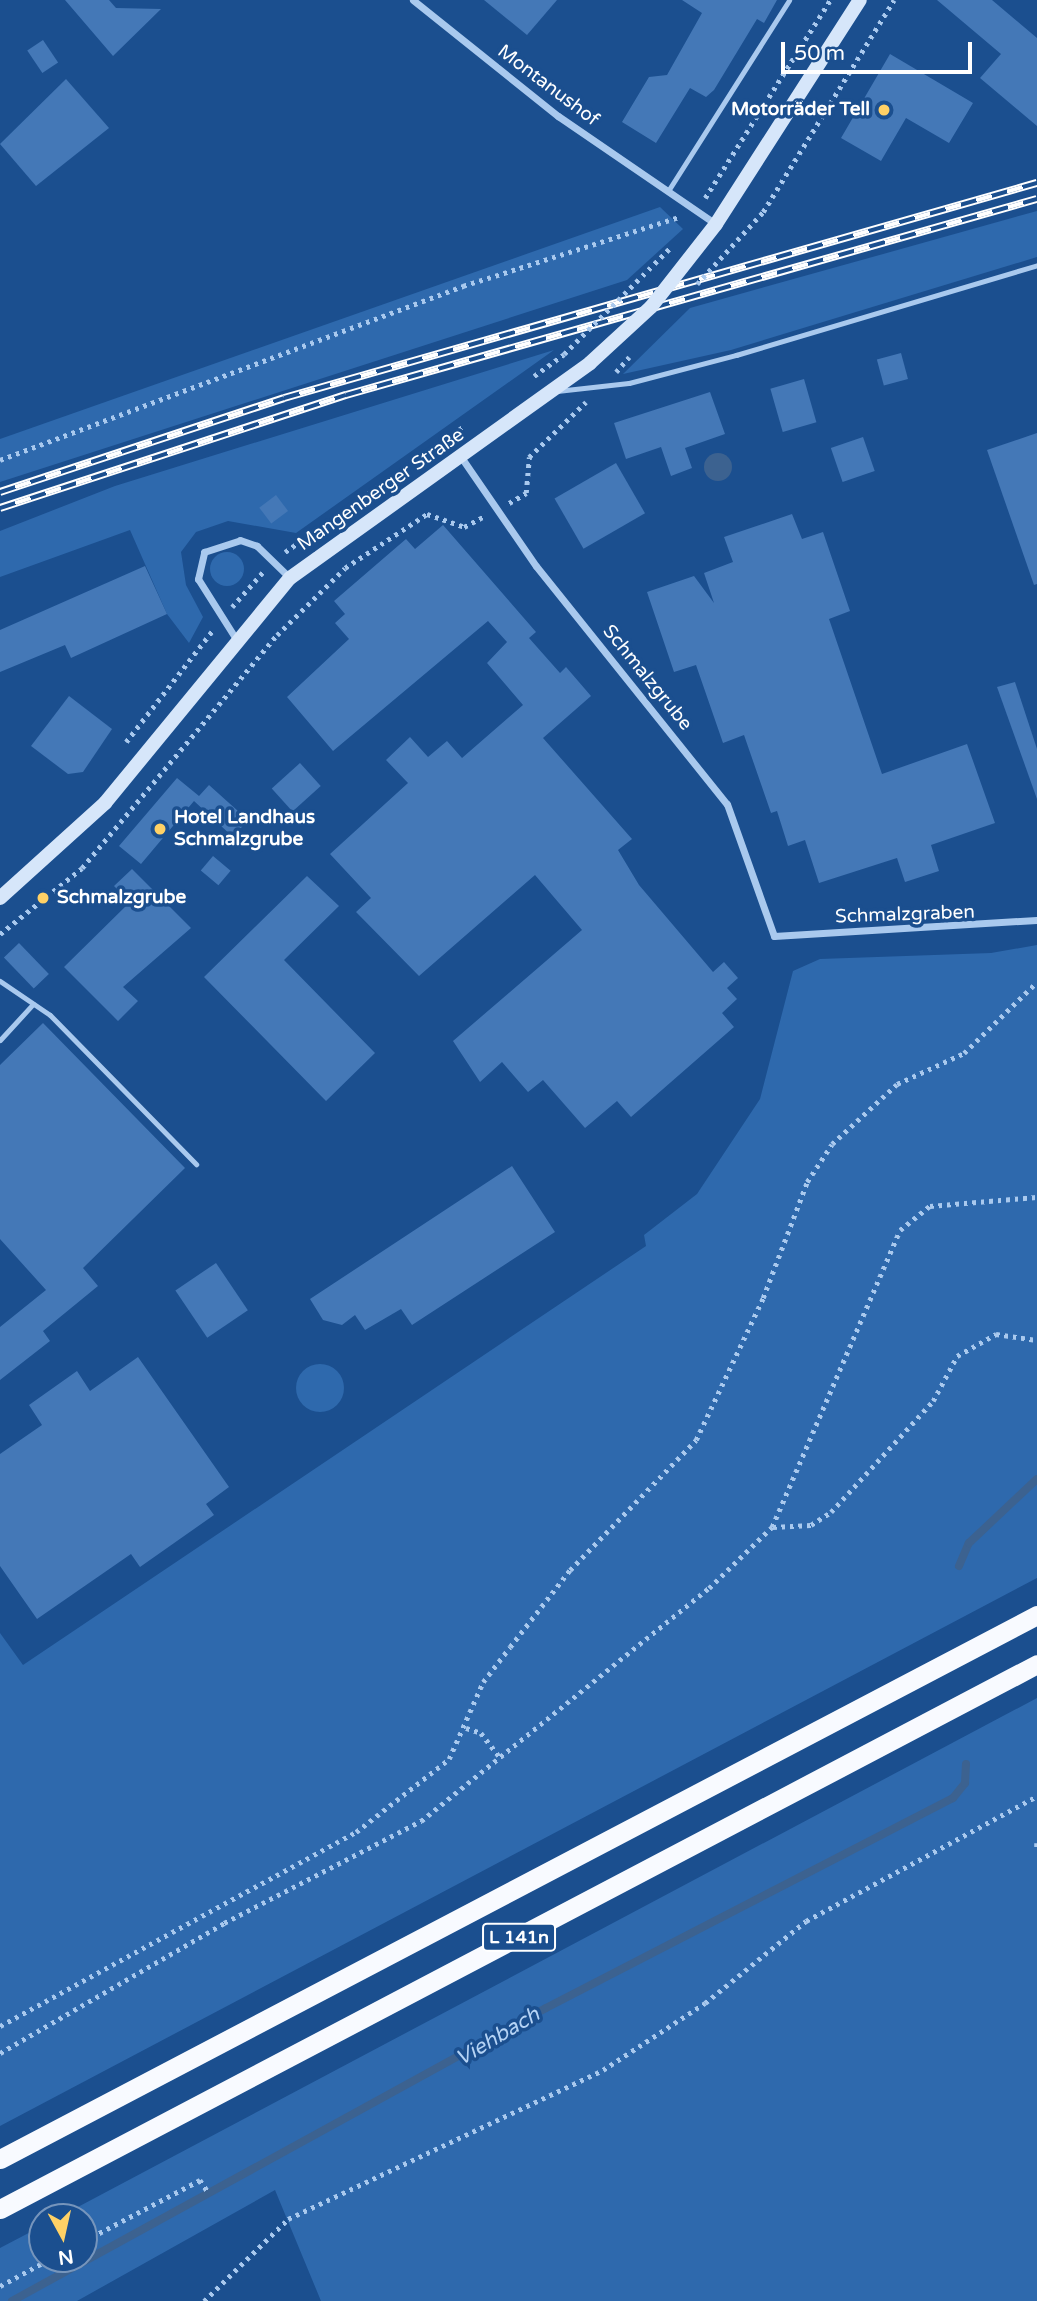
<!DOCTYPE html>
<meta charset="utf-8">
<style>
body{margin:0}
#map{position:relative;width:1037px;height:2301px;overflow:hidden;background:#1b4f8f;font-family:"Varela Round",sans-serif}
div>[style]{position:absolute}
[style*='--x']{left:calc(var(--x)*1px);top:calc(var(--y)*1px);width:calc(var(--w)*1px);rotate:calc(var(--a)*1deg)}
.green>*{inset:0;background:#2e69ad}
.round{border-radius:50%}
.water>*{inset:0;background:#3c6290}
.stream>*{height:8px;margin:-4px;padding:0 4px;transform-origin:4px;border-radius:4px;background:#3c6290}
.building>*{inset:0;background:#4478b7;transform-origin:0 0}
.path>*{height:4.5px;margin-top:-2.25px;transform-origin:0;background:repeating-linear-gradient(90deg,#a9c9ee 0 3.5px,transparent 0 8.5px)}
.service>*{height:5px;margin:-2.5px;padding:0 2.5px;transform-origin:2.5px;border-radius:2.5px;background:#a9c9ee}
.minor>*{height:7px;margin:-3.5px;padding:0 3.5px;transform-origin:3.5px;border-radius:3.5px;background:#a9c9ee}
.secondary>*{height:14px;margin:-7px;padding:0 7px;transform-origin:7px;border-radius:7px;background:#d6e6fa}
.trunk>*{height:19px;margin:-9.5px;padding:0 9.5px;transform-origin:9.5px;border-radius:9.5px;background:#f8faff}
.rail>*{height:8px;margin-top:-4px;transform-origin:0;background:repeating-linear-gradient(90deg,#1b4f8f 0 16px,#fff 0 32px);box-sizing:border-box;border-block:2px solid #fff}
.path-bridge>*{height:4.5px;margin-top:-2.25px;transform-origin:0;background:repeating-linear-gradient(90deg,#a9c9ee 0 3.5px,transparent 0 8.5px)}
.secondary-bridge>*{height:14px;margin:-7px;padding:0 7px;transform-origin:7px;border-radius:7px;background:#d6e6fa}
.dots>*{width:19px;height:19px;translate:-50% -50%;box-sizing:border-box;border:4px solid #1b4f8f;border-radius:50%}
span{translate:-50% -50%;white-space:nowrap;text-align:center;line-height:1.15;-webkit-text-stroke:7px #1b4f8f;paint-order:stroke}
.shield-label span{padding:2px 5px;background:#1b4f8f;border:2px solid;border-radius:5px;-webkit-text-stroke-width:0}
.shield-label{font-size:18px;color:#fff;font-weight:700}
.street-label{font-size:19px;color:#fff}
.poi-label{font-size:19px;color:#fff;font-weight:700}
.right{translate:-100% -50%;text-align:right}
.left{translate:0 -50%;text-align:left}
.water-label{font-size:21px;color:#b5d3f5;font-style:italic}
.north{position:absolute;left:28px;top:2203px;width:70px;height:70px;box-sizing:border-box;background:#1b4f8f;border:2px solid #7695bc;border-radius:50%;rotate:172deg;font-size:19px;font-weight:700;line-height:28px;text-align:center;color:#fff}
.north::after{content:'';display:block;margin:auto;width:24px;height:32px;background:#ffd166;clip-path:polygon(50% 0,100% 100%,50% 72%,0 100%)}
.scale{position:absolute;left:781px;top:42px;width:191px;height:32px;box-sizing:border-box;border:4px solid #fff;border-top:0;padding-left:9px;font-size:21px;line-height:24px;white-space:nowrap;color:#fff;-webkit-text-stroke:5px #1b4f8f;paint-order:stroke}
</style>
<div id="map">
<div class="green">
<i style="clip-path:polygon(660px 207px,683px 229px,627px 280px,0 482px,0 439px)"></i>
<i style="clip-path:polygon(1037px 211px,1037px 257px,731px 350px,623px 374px,690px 308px)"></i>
<i style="clip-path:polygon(554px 350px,296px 533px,228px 521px,196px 532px,181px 552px,186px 585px,203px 617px,189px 643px,167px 614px,130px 530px,0 577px,0 531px,115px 486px)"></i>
<i class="round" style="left:210px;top:552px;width:34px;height:34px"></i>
<i style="clip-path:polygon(1037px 945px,1037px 1578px,0 2126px,0 1633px,23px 1665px,646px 1246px,644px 1235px,697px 1194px,760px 1099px,793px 971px,820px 959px,991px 953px)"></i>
<i class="round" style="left:296px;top:1364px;width:48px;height:48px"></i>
<i style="clip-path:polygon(1037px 1698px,1037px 2301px,321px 2301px,275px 2190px,77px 2301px,0 2301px,0 2248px,42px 2226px,42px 2259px,84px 2259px,84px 2217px,59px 2217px)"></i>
</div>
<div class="water">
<i class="round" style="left:704px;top:453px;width:28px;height:28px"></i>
</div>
<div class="stream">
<i style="--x:959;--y:1566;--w:25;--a:-67"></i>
<i style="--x:969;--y:1543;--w:93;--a:-43.3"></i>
<i style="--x:12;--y:2301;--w:609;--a:-28.75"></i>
<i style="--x:546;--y:2008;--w:458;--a:-27.3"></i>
<i style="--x:953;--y:1798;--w:19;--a:-51"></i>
<i style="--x:965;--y:1783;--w:19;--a:-87"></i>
</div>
<div class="building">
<i style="clip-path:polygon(65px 0,109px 0,116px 8px,161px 9px,113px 56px)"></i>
<i style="clip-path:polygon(484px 0,557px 0,527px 35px)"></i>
<i style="clip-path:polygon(682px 0,777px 0,764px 23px,757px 19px,714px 90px,706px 97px,690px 88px,656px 143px,622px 122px,649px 77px,667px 75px,702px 13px)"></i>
<i style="clip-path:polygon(937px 0,992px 0,1037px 38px,1037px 126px,980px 78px,1001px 54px)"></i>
<i style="left:43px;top:40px;width:27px;height:19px;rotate:56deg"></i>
<i style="clip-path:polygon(890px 54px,973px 103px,949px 143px,906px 118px,881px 161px,841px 138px)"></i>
<i style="clip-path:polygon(66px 79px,109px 128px,36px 186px,0 144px)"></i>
<i style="left:901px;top:353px;width:27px;height:25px;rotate:75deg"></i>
<i style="left:804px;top:379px;width:45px;height:35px;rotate:74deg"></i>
<i style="clip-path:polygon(710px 392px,725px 434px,685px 448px,692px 468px,671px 476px,661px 447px,626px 459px,614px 423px)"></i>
<i style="clip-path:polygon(1037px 433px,1037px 584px,1034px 585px,987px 450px)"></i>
<i style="left:863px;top:437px;width:36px;height:34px;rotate:71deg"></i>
<i style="left:616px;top:463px;width:58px;height:71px;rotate:60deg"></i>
<i style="left:276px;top:495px;width:20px;height:21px;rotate:53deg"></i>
<i style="clip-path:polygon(792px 514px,802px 539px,823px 532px,850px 611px,829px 619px,882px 774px,967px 744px,995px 823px,931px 845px,939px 871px,905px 882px,897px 858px,819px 883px,805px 840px,788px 846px,777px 811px,771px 813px,744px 735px,723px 743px,696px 665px,674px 672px,647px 592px,694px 576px,714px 603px,704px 573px,733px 562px,724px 537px)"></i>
<i style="clip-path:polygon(443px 525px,536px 632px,529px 638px,560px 673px,566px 667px,591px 696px,543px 738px,632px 839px,618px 850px,639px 885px,713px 972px,724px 962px,738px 978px,727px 988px,737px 999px,722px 1013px,734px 1027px,631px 1117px,617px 1101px,585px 1128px,543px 1080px,528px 1092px,502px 1062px,480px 1082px,453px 1041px,582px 930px,535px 875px,419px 976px,356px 912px,371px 898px,330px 854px,408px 783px,386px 760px,410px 737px,428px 757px,447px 741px,462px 758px,523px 705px,487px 663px,507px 642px,488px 621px,333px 751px,287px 697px,349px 639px,335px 623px,345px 614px,334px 601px,406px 539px,415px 549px)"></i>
<i style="clip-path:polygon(145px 566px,167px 614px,71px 658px,65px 645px,0 672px,0 630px)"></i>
<i style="clip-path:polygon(1015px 682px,1037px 749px,1037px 799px,997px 687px)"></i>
<i style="clip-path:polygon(69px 696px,112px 729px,83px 772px,68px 774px,31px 746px)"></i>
<i style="left:300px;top:763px;width:31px;height:38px;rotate:48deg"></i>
<i style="clip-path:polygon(177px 778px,199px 796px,209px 785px,248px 820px,233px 837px,194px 801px,141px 864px,119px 846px)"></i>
<i style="left:213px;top:856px;width:23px;height:19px;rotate:40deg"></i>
<i style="clip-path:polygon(132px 869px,191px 928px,123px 987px,138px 1001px,118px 1021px,64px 967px,130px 902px,114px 886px)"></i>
<i style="clip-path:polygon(307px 876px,339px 906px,284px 960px,375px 1053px,326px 1101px,204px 977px)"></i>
<i style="left:19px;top:943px;width:43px;height:21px;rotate:46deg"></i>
<i style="clip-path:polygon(43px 1023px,185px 1168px,83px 1268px,98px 1286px,43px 1331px,50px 1341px,0 1380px,0 1327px,46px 1290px,0 1239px,0 1065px)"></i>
<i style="clip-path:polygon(512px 1166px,555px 1232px,412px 1325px,401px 1309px,365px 1330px,355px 1315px,342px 1325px,323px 1320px,310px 1299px)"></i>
<i style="left:216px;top:1263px;width:57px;height:49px;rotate:56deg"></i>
<i style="clip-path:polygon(138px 1357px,229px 1487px,206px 1504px,214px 1515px,140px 1567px,131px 1554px,37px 1619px,0 1566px,0 1454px,42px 1425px,29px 1405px,77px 1371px,90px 1391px)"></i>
</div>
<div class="path">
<i style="--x:705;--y:198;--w:234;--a:-57.7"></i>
<i style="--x:763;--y:212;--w:249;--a:-58.3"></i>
<i style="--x:534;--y:376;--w:37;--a:-36"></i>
<i style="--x:0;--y:460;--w:495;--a:-20.6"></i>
<i style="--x:463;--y:286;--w:227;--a:-17.7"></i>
<i style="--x:509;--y:503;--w:20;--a:-30"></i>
<i style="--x:526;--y:493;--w:36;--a:-85"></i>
<i style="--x:529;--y:457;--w:79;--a:-44"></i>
<i style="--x:285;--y:552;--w:219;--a:-35.1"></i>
<i style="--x:232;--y:607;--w:47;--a:-48.5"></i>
<i style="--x:126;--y:742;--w:142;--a:-52.2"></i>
<i style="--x:0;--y:934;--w:105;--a:-38.8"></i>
<i style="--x:82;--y:868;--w:304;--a:-50.1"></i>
<i style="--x:277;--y:635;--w:95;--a:-44.6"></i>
<i style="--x:345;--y:568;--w:98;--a:-33.4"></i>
<i style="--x:427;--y:514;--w:39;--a:19"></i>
<i style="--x:464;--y:527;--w:21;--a:-28"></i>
<i style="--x:773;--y:1527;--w:38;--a:-3"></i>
<i style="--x:811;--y:1525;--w:24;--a:-33"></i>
<i style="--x:831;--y:1512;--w:151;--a:-47.4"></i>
<i style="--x:933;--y:1401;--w:51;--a:-61.9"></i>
<i style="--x:957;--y:1356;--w:45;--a:-29.4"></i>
<i style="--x:996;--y:1334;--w:41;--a:8.3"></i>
<i style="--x:466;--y:1728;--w:16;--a:18"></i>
<i style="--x:481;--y:1733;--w:29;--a:52"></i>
<i style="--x:1037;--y:1843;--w:7;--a:90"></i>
<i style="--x:0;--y:2026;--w:405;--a:-28.6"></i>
<i style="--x:356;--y:1832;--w:118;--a:-38.1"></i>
<i style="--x:449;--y:1759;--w:84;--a:-66.2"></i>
<i style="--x:483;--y:1682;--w:44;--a:-52.4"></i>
<i style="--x:510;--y:1647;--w:98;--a:-52.1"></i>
<i style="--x:570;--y:1570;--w:181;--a:-45.9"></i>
<i style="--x:696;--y:1440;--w:157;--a:-64.7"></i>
<i style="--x:763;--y:1298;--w:124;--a:-69.2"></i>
<i style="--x:807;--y:1182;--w:45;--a:-56.7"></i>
<i style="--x:832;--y:1144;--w:88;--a:-42.7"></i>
<i style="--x:897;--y:1084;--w:74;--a:-24.8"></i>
<i style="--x:964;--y:1053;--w:102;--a:-44.2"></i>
<i style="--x:0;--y:2053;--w:259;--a:-30.1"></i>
<i style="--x:224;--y:1923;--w:222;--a:-27.4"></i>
<i style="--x:421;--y:1821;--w:370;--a:-39"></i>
<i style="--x:709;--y:1588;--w:88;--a:-44.1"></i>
<i style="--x:772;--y:1527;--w:323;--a:-66.7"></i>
<i style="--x:900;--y:1230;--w:38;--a:-39"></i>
<i style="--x:930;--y:1206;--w:107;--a:-4.8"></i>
<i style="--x:84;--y:2241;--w:131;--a:-27.7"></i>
<i style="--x:200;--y:2180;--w:14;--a:56"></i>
<i style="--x:0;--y:2286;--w:57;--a:-28.4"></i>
<i style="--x:204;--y:2301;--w:117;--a:-44.3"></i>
<i style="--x:288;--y:2219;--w:348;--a:-25.3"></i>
<i style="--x:603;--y:2070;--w:122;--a:-33.3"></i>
<i style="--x:705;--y:2003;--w:130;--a:-39.1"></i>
<i style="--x:806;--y:1921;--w:263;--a:-28.4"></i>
</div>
<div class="service">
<i style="--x:668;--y:191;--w:226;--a:-57.6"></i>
<i style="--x:557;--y:391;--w:72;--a:-6.3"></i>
<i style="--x:629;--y:383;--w:111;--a:-14.7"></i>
<i style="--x:736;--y:355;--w:314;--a:-16.6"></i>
<i style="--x:0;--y:981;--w:60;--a:34.2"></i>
<i style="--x:50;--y:1015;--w:209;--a:45.6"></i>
<i style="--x:0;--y:1040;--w:49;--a:-47.5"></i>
</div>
<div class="minor">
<i style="--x:413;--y:0;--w:186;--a:38.7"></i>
<i style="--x:558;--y:116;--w:191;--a:34.4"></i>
<i style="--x:461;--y:457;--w:132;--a:55.5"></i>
<i style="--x:536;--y:566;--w:305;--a:51.3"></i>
<i style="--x:727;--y:804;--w:140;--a:70.4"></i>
<i style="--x:774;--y:936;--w:263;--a:-3.5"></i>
<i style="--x:236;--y:639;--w:71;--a:-122.3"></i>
<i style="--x:198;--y:579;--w:28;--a:-77"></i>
<i style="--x:204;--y:552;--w:38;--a:-18"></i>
<i style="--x:240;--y:540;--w:18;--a:19"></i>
<i style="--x:257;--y:546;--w:46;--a:44.1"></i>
</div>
<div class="secondary">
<i style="--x:716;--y:224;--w:266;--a:-57.3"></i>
<i style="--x:0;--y:898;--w:142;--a:-42.1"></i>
<i style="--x:105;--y:803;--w:291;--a:-50.6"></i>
<i style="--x:290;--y:578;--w:369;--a:-35.6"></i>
</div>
<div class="trunk">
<i style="--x:0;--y:2159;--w:1171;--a:-27.68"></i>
<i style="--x:0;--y:2209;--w:1171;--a:-27.72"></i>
</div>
<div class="rail">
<i style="--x:0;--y:492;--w:299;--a:-18.3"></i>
<i style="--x:284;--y:398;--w:783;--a:-15.94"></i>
<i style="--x:0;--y:508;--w:364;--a:-18.1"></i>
<i style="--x:346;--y:395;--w:718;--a:-15.84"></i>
</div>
<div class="path-bridge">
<i style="--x:697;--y:284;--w:98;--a:-47.5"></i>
<i style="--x:564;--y:354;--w:150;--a:-45"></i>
<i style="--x:616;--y:372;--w:20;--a:-49"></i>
</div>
<div class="secondary-bridge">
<i style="--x:590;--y:363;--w:83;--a:-42.6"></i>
<i style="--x:651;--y:307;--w:105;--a:-51.9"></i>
</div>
<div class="dots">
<i style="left:884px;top:110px;background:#ffd166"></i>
<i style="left:160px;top:829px;background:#ffd166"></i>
<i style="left:43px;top:898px;background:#ffd166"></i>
</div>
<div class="shield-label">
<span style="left:519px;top:1937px">L 141n</span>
</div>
<div class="street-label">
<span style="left:548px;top:86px;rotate:37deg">Montanushof</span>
<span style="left:381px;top:490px;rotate:-35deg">Mangenberger Straße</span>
<span style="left:647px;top:678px;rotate:51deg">Schmalzgrube</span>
<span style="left:905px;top:915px;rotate:-2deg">Schmalzgraben</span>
</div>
<div class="poi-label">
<span class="right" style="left:870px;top:110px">Motorräder Tell</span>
<span class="left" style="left:174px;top:829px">Hotel Landhaus<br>Schmalzgrube</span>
<span class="left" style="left:57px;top:898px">Schmalzgrube</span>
</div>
<div class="water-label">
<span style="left:498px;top:2037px;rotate:-31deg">Viehbach</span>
</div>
<div class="north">N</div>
<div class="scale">50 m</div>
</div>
